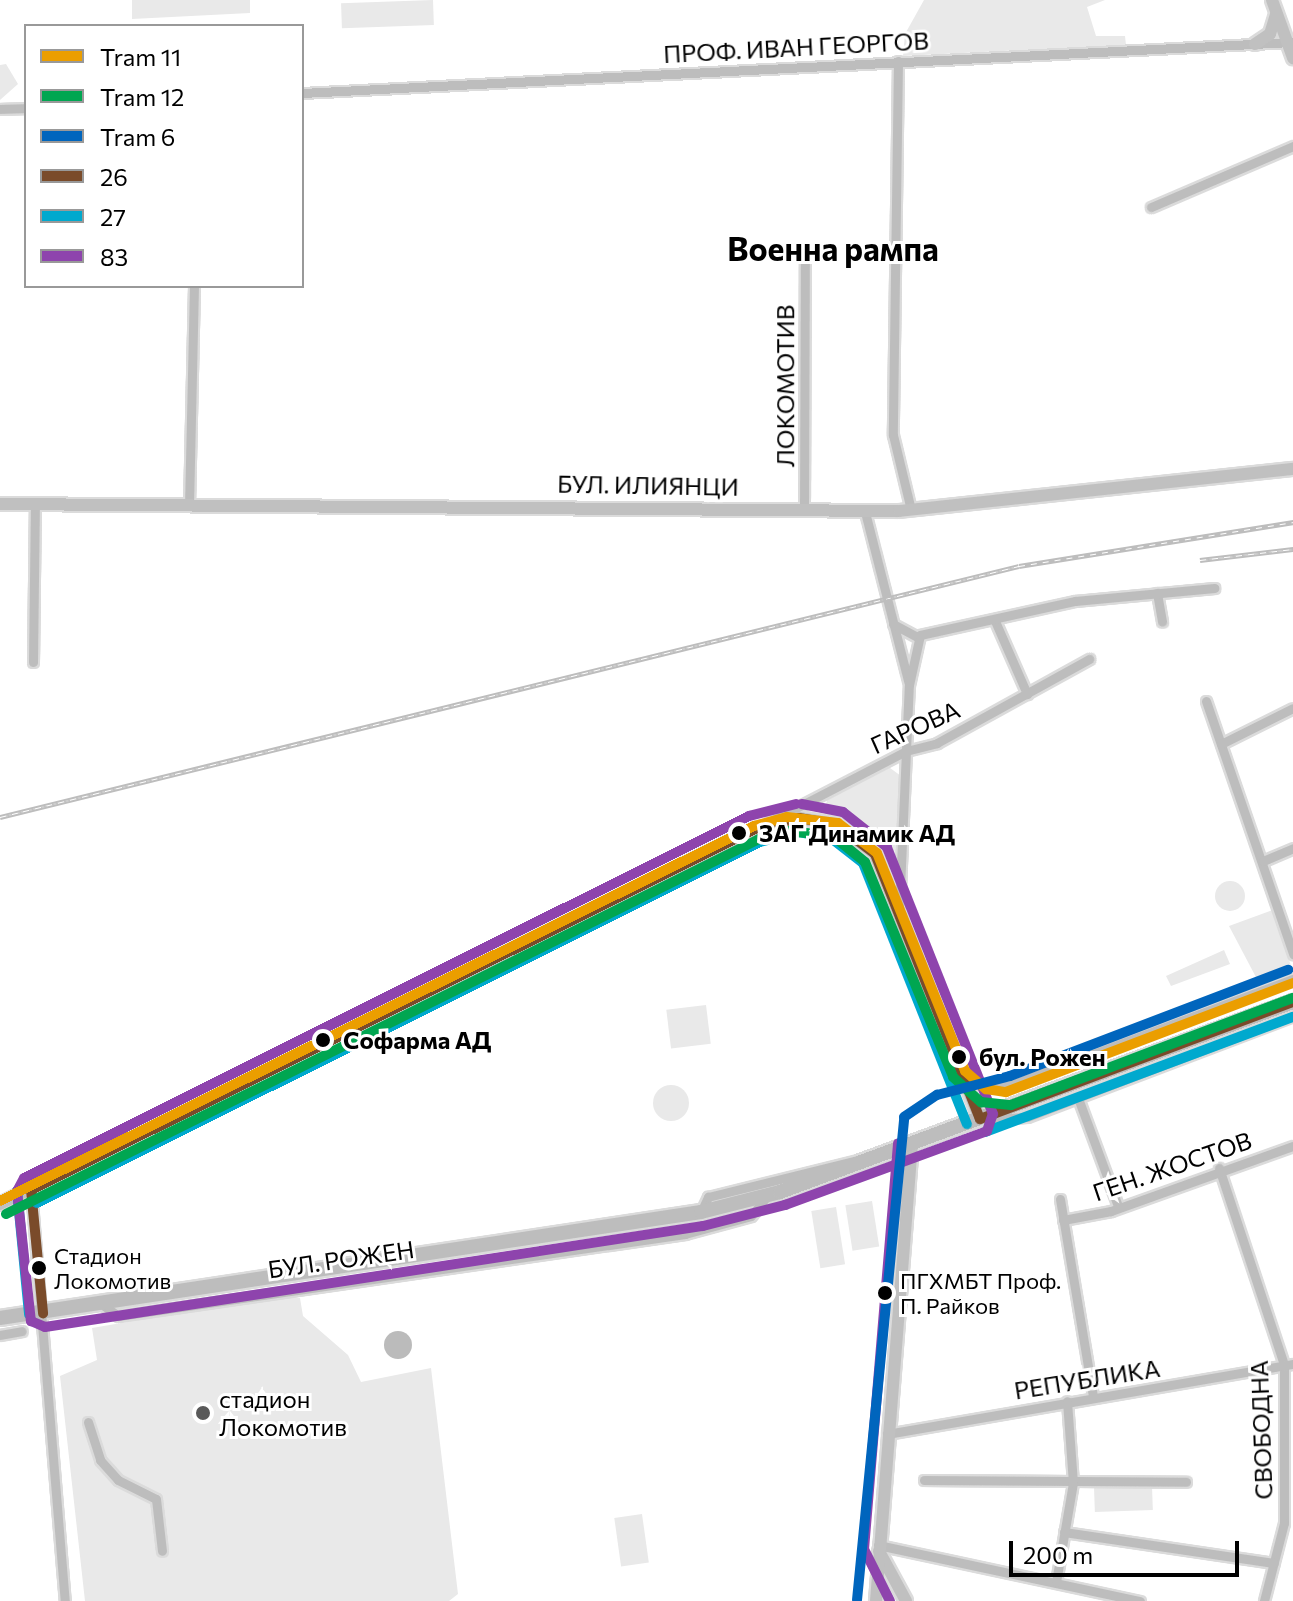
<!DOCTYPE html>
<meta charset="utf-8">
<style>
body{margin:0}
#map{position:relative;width:1293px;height:1601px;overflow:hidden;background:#fff;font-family:Commissioner,sans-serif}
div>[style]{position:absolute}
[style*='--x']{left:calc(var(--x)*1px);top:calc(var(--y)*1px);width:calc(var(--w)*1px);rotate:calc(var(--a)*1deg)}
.green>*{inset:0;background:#e9e9e9;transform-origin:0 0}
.round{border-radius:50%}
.water>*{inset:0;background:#bbb}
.roads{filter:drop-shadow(2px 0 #dbdbdb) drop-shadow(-2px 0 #dbdbdb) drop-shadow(0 2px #dbdbdb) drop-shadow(0 -2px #dbdbdb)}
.street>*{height:9px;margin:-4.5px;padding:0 4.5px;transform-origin:4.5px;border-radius:4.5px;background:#bdbdbd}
.secondary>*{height:12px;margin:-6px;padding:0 6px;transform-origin:6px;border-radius:6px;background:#c0c0c0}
.primary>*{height:14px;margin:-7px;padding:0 7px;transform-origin:7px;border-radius:7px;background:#bdbdbd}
.rail>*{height:5px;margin-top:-2.5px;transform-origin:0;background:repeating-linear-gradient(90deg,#fff 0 6px,#bdbdbd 0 12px);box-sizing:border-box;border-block:2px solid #bdbdbd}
.bus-1>*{height:10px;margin:-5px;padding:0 5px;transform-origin:5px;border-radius:5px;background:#7a4b2a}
.bus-2>*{height:10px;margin:-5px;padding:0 5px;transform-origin:5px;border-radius:5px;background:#00a9ce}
.bus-3>*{height:10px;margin:-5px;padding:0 5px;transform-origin:5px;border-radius:5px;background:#8e44ad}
.tram-1>*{height:10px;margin:-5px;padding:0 5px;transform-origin:5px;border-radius:5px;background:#eb9e00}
.tram-2>*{height:10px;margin:-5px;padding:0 5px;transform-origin:5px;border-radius:5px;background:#00a651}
.tram-3>*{height:10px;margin:-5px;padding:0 5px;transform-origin:5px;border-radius:5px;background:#0065bd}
.dots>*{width:22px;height:22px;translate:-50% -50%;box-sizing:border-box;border:4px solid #fff;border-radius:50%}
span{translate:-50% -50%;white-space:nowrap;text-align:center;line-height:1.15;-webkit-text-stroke:6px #fff;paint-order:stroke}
.bus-label{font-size:22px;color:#000}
.left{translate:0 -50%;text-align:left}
.street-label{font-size:24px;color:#000}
.stop-label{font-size:24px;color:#000;font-weight:700}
.poi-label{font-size:24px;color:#000}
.district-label{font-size:32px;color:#000;font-weight:700}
.legend{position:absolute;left:24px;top:24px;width:280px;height:264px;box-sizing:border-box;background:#fff;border:2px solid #999;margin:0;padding:10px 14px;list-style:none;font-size:24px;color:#000}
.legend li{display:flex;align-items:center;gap:16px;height:40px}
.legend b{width:40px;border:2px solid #999}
.scale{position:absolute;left:1009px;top:1541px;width:230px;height:36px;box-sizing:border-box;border:4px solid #000;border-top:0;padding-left:10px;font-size:24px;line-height:28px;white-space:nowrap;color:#000;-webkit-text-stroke:6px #fff;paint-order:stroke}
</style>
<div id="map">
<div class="green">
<i style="clip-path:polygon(132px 0,250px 0,250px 13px,132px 19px)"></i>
<i style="left:433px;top:0;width:25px;height:92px;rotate:88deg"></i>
<i style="clip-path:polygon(924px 0,1105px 0,1087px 7px,1096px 36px,1125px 36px,1126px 45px,903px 56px,905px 34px)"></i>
<i style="clip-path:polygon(6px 64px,18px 84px,0 100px,0 65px)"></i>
<i style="clip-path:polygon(886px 765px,901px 776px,893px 873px,864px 833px,824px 813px,828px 796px)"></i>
<i class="round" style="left:1215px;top:881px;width:30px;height:30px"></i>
<i style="clip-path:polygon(1273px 910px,1292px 969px,1258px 981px,1229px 926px)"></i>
<i style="clip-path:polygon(1224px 950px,1230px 964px,1171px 986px,1166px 976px)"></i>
<i style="left:706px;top:1005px;width:39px;height:40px;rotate:83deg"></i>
<i class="round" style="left:653px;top:1085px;width:36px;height:36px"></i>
<i style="left:872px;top:1201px;width:46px;height:27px;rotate:81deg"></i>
<i style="left:836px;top:1207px;width:58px;height:25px;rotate:81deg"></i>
<i style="clip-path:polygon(274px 1297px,300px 1298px,303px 1316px,348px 1355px,361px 1382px,431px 1368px,458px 1594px,449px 1601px,85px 1601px,60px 1376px,97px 1360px,92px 1328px)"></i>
<i style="left:1152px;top:1486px;width:24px;height:58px;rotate:88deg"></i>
<i style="left:642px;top:1514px;width:49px;height:28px;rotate:82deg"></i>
</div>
<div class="water">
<i class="round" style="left:384px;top:1331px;width:28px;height:28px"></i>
</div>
<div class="roads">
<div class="street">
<i style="--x:898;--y:61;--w:374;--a:90.8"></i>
<i style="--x:893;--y:435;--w:77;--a:76.5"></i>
<i style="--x:302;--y:93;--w:992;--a:-2.95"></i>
<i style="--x:0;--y:109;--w:26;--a:-2"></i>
<i style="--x:1151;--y:207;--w:155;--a:-23.2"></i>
<i style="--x:189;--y:506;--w:220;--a:-88.7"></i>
<i style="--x:804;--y:510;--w:248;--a:-89.8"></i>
<i style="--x:865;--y:512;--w:174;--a:75.7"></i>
<i style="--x:1157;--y:593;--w:29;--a:80"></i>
<i style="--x:995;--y:621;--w:80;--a:66.3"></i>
<i style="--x:893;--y:624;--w:27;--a:28"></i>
<i style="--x:33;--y:662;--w:158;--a:-89.3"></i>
<i style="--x:1206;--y:701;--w:268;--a:71"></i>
<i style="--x:1221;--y:744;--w:80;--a:-26.6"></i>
<i style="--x:769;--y:822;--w:154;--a:-27.4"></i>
<i style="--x:906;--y:751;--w:32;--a:-14"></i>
<i style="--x:937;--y:743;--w:174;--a:-28.9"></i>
<i style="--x:1263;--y:861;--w:33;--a:-23"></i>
<i style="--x:899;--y:911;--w:226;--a:-87.5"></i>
<i style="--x:909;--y:685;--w:51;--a:-77.6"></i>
<i style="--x:920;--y:635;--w:159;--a:-12.4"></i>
<i style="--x:1075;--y:601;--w:140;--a:-5.3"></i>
<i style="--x:963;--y:1068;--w:23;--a:43"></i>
<i style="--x:980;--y:1084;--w:28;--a:4"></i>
<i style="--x:1008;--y:1086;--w:304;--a:-20.6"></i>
<i style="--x:1078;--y:1098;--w:115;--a:69.7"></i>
<i style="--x:988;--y:1119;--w:39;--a:-3"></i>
<i style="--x:1027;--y:1117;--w:285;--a:-20.8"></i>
<i style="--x:1219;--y:1168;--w:207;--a:71.7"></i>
<i style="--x:1284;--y:1365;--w:158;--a:90"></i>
<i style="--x:1284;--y:1523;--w:81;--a:104.4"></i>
<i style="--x:31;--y:1190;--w:412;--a:85.3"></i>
<i style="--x:1060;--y:1199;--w:201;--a:80.5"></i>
<i style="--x:701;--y:1212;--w:17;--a:-65"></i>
<i style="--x:708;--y:1197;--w:154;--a:-13.9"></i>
<i style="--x:1063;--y:1220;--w:49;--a:-10.6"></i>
<i style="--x:1111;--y:1211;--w:193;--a:-19.7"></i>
<i style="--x:103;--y:1305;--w:19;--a:36"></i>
<i style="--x:118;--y:1316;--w:573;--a:-8.23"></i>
<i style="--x:685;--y:1234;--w:68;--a:-15.3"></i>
<i style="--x:751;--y:1216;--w:27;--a:-51"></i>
<i style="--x:0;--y:1335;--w:22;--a:-10"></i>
<i style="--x:88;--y:1422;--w:40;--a:72"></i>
<i style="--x:100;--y:1460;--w:27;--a:48"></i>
<i style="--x:118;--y:1480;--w:42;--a:26.6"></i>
<i style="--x:156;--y:1499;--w:52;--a:83.4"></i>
<i style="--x:887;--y:1434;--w:412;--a:-9.8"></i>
<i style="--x:924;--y:1480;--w:262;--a:0.4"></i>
<i style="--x:1064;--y:1532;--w:212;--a:8.4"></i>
<i style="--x:878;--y:1545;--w:268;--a:12.1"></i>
<i style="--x:1056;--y:1582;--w:100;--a:-80.3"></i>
<i style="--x:1073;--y:1483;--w:82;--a:-94.2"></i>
</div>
<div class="secondary">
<i style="--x:1272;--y:0;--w:62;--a:70.1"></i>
<i style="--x:1255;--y:44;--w:18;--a:-34"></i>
<i style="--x:1270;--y:34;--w:21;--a:-73"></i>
<i style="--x:0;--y:504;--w:899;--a:0.45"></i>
<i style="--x:899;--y:511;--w:396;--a:-6.1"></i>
<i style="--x:0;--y:1204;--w:843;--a:-26.41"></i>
<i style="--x:755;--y:829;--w:45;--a:-14"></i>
<i style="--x:799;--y:818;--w:39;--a:10"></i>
<i style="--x:837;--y:825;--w:48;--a:37.3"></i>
<i style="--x:875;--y:854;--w:285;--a:68.4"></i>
<i style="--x:879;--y:1551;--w:57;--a:61.6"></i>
<i style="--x:876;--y:1601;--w:458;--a:-85.5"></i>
</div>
<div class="primary">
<i style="--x:0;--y:1318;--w:709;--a:-8.6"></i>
<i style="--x:701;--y:1212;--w:81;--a:-14.2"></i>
<i style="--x:780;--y:1192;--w:547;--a:-20.32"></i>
</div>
</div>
<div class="rail">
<i style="--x:1200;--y:560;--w:94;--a:-6.7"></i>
<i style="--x:0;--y:817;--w:1049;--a:-13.84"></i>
<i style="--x:1019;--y:566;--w:278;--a:-9.1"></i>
</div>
<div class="bus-1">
<i style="--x:980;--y:1119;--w:334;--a:-20.5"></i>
<i style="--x:31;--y:1190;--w:809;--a:-26.5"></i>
<i style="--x:755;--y:829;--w:45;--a:-14"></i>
<i style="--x:799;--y:818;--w:39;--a:10"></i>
<i style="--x:837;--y:825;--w:48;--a:37.3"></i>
<i style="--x:875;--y:854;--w:285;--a:68.4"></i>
<i style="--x:31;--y:1190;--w:124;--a:84.4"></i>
</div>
<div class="bus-2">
<i style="--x:985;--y:1132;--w:329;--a:-20.5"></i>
<i style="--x:17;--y:1191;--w:124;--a:84.4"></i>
<i style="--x:37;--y:1203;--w:808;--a:-26.53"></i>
<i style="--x:760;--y:842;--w:40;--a:-14.4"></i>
<i style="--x:799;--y:832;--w:33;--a:11"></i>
<i style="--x:831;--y:838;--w:41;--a:38"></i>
<i style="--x:863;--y:863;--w:281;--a:68.3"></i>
</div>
<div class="bus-3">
<i style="--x:796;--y:804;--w:49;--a:165.7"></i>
<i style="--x:749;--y:816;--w:810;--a:153.47"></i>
<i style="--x:24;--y:1178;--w:15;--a:118"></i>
<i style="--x:17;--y:1191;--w:131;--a:83.9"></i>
<i style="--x:31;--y:1321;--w:15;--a:23"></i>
<i style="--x:45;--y:1327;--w:666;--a:-8.73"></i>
<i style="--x:703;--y:1226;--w:85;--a:-14.4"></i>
<i style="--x:785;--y:1205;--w:215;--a:-20.1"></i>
<i style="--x:987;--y:1131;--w:18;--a:-71"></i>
<i style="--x:993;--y:1114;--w:287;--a:-111.7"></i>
<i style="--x:887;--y:847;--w:56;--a:-141.5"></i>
<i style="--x:843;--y:812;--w:42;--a:-169"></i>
<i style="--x:890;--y:1601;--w:58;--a:-116.6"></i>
<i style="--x:864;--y:1549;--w:407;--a:-85.2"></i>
</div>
<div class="tram-1">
<i style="--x:0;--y:1201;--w:842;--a:-26.44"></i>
<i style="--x:754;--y:826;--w:34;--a:-15"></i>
<i style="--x:787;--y:817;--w:51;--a:6.7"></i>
<i style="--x:838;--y:823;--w:49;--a:37.6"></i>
<i style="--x:877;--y:853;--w:235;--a:68"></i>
<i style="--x:965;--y:1071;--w:28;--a:41"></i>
<i style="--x:986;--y:1089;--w:20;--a:9"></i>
<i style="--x:1006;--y:1092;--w:307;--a:-20.8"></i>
</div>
<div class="tram-2">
<i style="--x:6;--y:1214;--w:841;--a:-26.47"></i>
<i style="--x:759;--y:839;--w:30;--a:-15"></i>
<i style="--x:788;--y:831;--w:45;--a:6.3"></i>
<i style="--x:833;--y:836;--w:41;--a:39.1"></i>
<i style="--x:865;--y:862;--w:232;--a:67.7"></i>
<i style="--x:953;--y:1077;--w:38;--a:42"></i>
<i style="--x:981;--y:1102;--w:30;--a:6"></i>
<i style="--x:1011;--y:1105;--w:302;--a:-20.8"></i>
</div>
<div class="tram-3">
<i style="--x:857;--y:1600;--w:485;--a:-84.4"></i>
<i style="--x:904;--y:1117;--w:40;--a:-34"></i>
<i style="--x:937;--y:1095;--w:75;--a:-14.6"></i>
<i style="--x:1010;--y:1076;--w:298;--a:-20.9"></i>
</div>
<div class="dots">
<i style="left:739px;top:833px;background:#000"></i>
<i style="left:323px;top:1040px;background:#000"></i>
<i style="left:959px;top:1057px;background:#000"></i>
<i style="left:39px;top:1268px;background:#000"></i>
<i style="left:885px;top:1293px;background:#000"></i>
<i style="left:203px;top:1413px;background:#595959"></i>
</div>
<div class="bus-label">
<span class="left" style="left:54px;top:1268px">Стадион<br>Локомотив</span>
<span class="left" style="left:900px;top:1293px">ПГХМБТ Проф.<br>П. Райков</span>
</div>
<div class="street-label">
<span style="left:796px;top:47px;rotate:-3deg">ПРОФ. ИВАН ГЕОРГОВ</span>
<span style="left:785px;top:386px;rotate:-90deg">ЛОКОМОТИВ</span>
<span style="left:648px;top:485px;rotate:1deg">БУЛ. ИЛИЯНЦИ</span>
<span style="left:915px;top:727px;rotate:-24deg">ГАРОВА</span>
<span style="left:1172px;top:1166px;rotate:-19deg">ГЕН. ЖОСТОВ</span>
<span style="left:341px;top:1259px;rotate:-8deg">БУЛ. РОЖЕН</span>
<span style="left:1087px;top:1379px;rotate:-9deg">РЕПУБЛИКА</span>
<span style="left:1261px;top:1430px;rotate:-92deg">СВОБОДНА</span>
</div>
<div class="stop-label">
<span class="left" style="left:759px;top:833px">ЗАГ Динамик АД</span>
<span class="left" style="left:343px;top:1040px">Софарма АД</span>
<span class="left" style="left:979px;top:1057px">бул. Рожен</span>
</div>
<div class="poi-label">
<span class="left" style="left:219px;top:1413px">стадион<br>Локомотив</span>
</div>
<div class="district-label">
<span style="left:833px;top:248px">Военна рампа</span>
</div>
<ul class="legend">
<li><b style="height:10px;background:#eb9e00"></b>Tram 11</li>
<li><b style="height:10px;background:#00a651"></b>Tram 12</li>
<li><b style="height:10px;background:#0065bd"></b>Tram 6</li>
<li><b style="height:10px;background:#7a4b2a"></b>26</li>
<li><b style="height:10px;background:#00a9ce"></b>27</li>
<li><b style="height:10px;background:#8e44ad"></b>83</li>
</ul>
<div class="scale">200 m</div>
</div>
